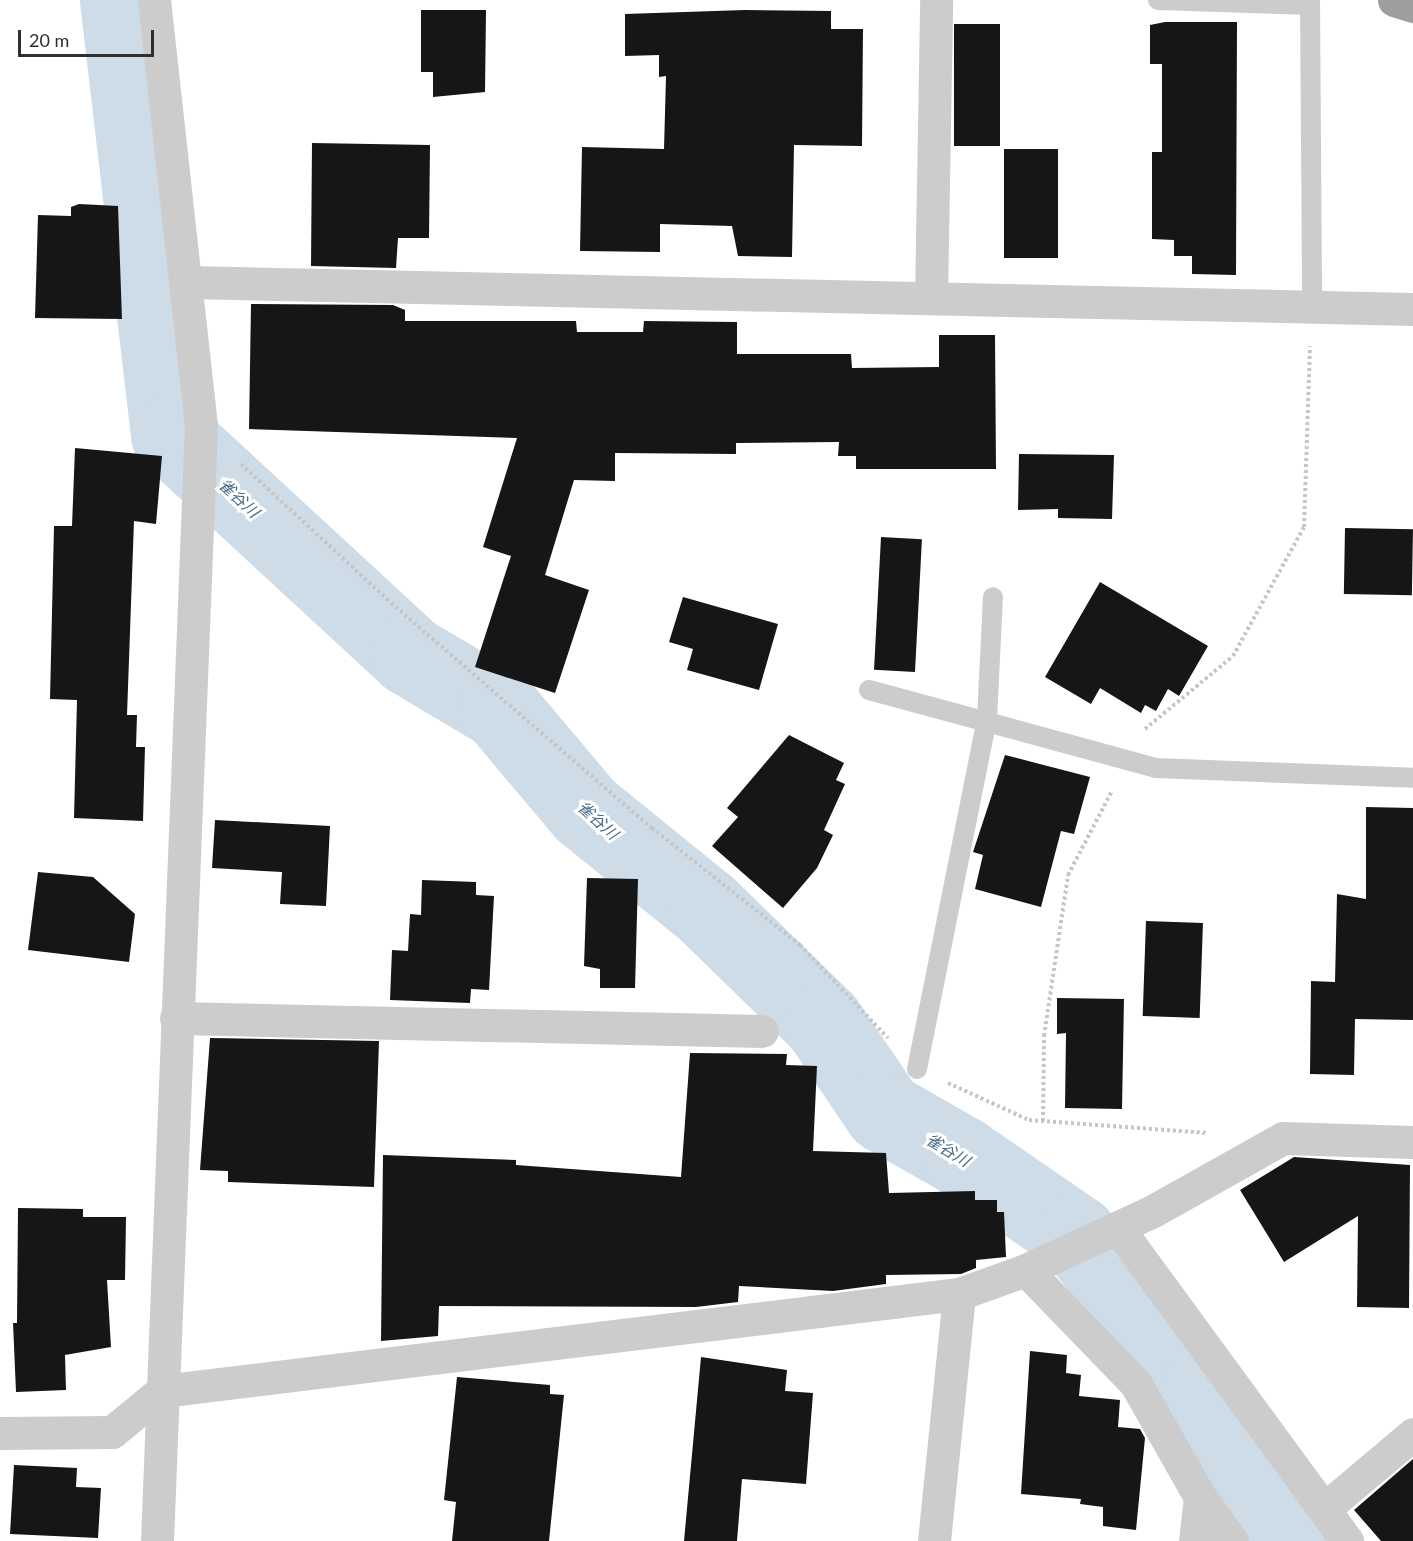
<!DOCTYPE html>
<meta charset="utf-8">
<style>
body{margin:0}
#map{position:relative;width:1413px;height:1541px;overflow:hidden;background:#fff;font-family:Lato,"Noto Sans JP",sans-serif}
div>[style]{position:absolute}
[style*='--x']{left:calc(var(--x)*1px);top:calc(var(--y)*1px);width:calc(var(--w)*1px);rotate:calc(var(--a)*1deg)}
.river>*{height:81px;margin:-40.5px;padding:0 40.5px;transform-origin:40.5px;border-radius:40.5px;background:#cedce8}
.building>*{inset:0;background:#161616;transform-origin:0 0}
.path>*{height:4px;margin-top:-2px;transform-origin:0;background:repeating-linear-gradient(90deg,#c6c6c6 0 3px,transparent 0 6px)}
.service>*{height:20px;margin:-10px;padding:0 10px;transform-origin:10px;border-radius:10px;background:#ccc}
.minor>*{height:33px;margin:-16.5px;padding:0 16.5px;transform-origin:16.5px;border-radius:16.5px;background:#ccc}
.trunk>*{height:33px;margin:-16.5px;padding:0 16.5px;transform-origin:16.5px;border-radius:16.5px;background:#9e9e9e}
span{translate:-50% -50%;white-space:nowrap;text-align:center;line-height:1.15;-webkit-text-stroke:6px #fff;paint-order:stroke}
.water-label{font-size:16px;color:#476b87;font-style:italic}
.scale{position:absolute;left:18px;top:30px;width:136px;height:27px;box-sizing:border-box;border:3px solid #2f2f2f;border-top:0;padding-left:8px;font-size:18px;line-height:21px;white-space:nowrap;color:#2f2f2f;-webkit-text-stroke:4px #fff;paint-order:stroke}
</style>
<div id="map">
<div class="river">
<i style="--x:120;--y:0;--w:438;--a:83.3"></i>
<i style="--x:171;--y:435;--w:324;--a:42.7"></i>
<i style="--x:409;--y:655;--w:106;--a:30.7"></i>
<i style="--x:500;--y:709;--w:132;--a:49.9"></i>
<i style="--x:585;--y:810;--w:156;--a:39"></i>
<i style="--x:706;--y:908;--w:163;--a:44.3"></i>
<i style="--x:823;--y:1022;--w:109;--a:55.9"></i>
<i style="--x:884;--y:1112;--w:89;--a:29.7"></i>
<i style="--x:961;--y:1156;--w:140;--a:34.5"></i>
<i style="--x:1076;--y:1235;--w:199;--a:51.5"></i>
<i style="--x:1200;--y:1391;--w:177;--a:57.9"></i>
</div>
<div class="building">
<i style="clip-path:polygon(421px 10px,486px 10px,485px 92px,433px 97px,433px 72px,421px 72px)"></i>
<i style="clip-path:polygon(745px 10px,831px 11px,831px 29px,863px 29px,862px 146px,794px 145px,792px 257px,738px 256px,732px 226px,660px 224px,660px 252px,580px 251px,582px 147px,664px 149px,666px 76px,659px 77px,659px 55px,625px 56px,625px 14px)"></i>
<i style="clip-path:polygon(1165px 22px,1237px 22px,1236px 275px,1192px 274px,1192px 256px,1174px 256px,1174px 240px,1152px 239px,1152px 152px,1162px 152px,1162px 64px,1150px 64px,1150px 25px)"></i>
<i style="left:954px;top:24px;width:46px;height:122px"></i>
<i style="clip-path:polygon(312px 143px,430px 145px,429px 238px,398px 238px,396px 268px,311px 266px)"></i>
<i style="left:1004px;top:149px;width:54px;height:109px"></i>
<i style="clip-path:polygon(79px 204px,118px 206px,122px 319px,35px 318px,38px 215px,71px 216px,71px 207px)"></i>
<i style="clip-path:polygon(251px 304px,393px 305px,405px 310px,405px 321px,576px 321px,577px 332px,643px 332px,644px 321px,737px 322px,737px 354px,851px 354px,852px 368px,939px 367px,939px 335px,995px 335px,996px 469px,856px 469px,856px 456px,838px 456px,839px 442px,736px 443px,736px 454px,615px 453px,615px 481px,574px 480px,545px 575px,589px 590px,555px 693px,475px 667px,511px 556px,483px 547px,517px 438px,249px 429px)"></i>
<i style="clip-path:polygon(75px 448px,162px 456px,156px 524px,134px 521px,127px 715px,137px 715px,136px 747px,145px 747px,143px 821px,74px 818px,77px 700px,50px 699px,54px 526px,72px 526px)"></i>
<i style="clip-path:polygon(1019px 454px,1114px 455px,1112px 519px,1058px 518px,1058px 509px,1018px 510px)"></i>
<i style="left:1345px;top:528px;width:68px;height:66px;rotate:1deg"></i>
<i style="left:881px;top:537px;width:41px;height:133px;rotate:3deg"></i>
<i style="clip-path:polygon(1100px 582px,1208px 646px,1179px 696px,1168px 689px,1156px 711px,1145px 705px,1141px 713px,1100px 688px,1091px 704px,1045px 677px)"></i>
<i style="clip-path:polygon(683px 597px,778px 624px,759px 690px,687px 670px,693px 649px,669px 642px)"></i>
<i style="clip-path:polygon(789px 735px,844px 763px,836px 780px,845px 784px,824px 830px,833px 835px,817px 868px,783px 908px,712px 846px,738px 817px,727px 808px)"></i>
<i style="clip-path:polygon(1005px 755px,1090px 777px,1074px 834px,1061px 831px,1041px 907px,975px 889px,983px 855px,973px 852px)"></i>
<i style="clip-path:polygon(1366px 807px,1413px 808px,1413px 1020px,1355px 1019px,1354px 1075px,1310px 1074px,1311px 981px,1335px 982px,1337px 894px,1366px 899px)"></i>
<i style="clip-path:polygon(215px 820px,330px 826px,326px 906px,280px 904px,282px 872px,212px 868px)"></i>
<i style="clip-path:polygon(38px 872px,93px 877px,135px 914px,129px 962px,28px 950px)"></i>
<i style="clip-path:polygon(587px 878px,638px 879px,635px 988px,600px 988px,600px 969px,584px 966px)"></i>
<i style="clip-path:polygon(422px 880px,476px 882px,476px 895px,494px 896px,489px 990px,471px 989px,470px 1003px,390px 1000px,392px 950px,408px 951px,410px 914px,421px 915px)"></i>
<i style="left:1146px;top:921px;width:57px;height:95px;rotate:2deg"></i>
<i style="clip-path:polygon(1057px 998px,1124px 999px,1122px 1109px,1065px 1108px,1066px 1033px,1057px 1034px)"></i>
<i style="clip-path:polygon(210px 1038px,379px 1041px,374px 1187px,228px 1182px,228px 1171px,200px 1170px)"></i>
<i style="clip-path:polygon(690px 1053px,787px 1054px,786px 1065px,817px 1066px,813px 1151px,886px 1153px,889px 1193px,975px 1191px,975px 1200px,997px 1200px,997px 1212px,1004px 1212px,1006px 1257px,976px 1260px,976px 1268px,961px 1274px,886px 1275px,886px 1284px,833px 1291px,739px 1286px,738px 1302px,696px 1307px,439px 1306px,438px 1336px,381px 1341px,383px 1155px,516px 1160px,516px 1165px,681px 1177px)"></i>
<i style="clip-path:polygon(1294px 1157px,1410px 1165px,1409px 1308px,1357px 1307px,1358px 1216px,1284px 1262px,1240px 1190px)"></i>
<i style="clip-path:polygon(18px 1208px,83px 1209px,83px 1217px,126px 1217px,125px 1280px,107px 1280px,111px 1347px,65px 1355px,66px 1390px,16px 1392px,13px 1323px,17px 1323px)"></i>
<i style="clip-path:polygon(1030px 1351px,1067px 1355px,1066px 1373px,1081px 1375px,1079px 1396px,1120px 1400px,1118px 1427px,1140px 1429px,1145px 1438px,1136px 1530px,1103px 1526px,1103px 1507px,1080px 1504px,1081px 1499px,1021px 1494px)"></i>
<i style="clip-path:polygon(701px 1357px,787px 1370px,785px 1391px,813px 1393px,806px 1484px,742px 1479px,737px 1541px,684px 1541px)"></i>
<i style="clip-path:polygon(457px 1377px,550px 1385px,550px 1394px,564px 1395px,549px 1541px,452px 1541px,456px 1502px,444px 1500px)"></i>
<i style="clip-path:polygon(1413px 1459px,1413px 1541px,1381px 1541px,1354px 1510px)"></i>
<i style="clip-path:polygon(14px 1465px,77px 1468px,76px 1487px,101px 1488px,98px 1538px,10px 1534px)"></i>
</div>
<div class="path">
<i style="--x:241;--y:464;--w:205;--a:42.8"></i>
<i style="--x:391;--y:603;--w:345;--a:40.8"></i>
<i style="--x:652;--y:828;--w:189;--a:38.3"></i>
<i style="--x:800;--y:945;--w:128;--a:46.6"></i>
<i style="--x:1145;--y:729;--w:114;--a:-39.7"></i>
<i style="--x:1233;--y:656;--w:147;--a:-61.2"></i>
<i style="--x:1304;--y:527;--w:181;--a:-88.1"></i>
<i style="--x:948;--y:1083;--w:89;--a:24.6"></i>
<i style="--x:1029;--y:1120;--w:179;--a:4.2"></i>
<i style="--x:1043;--y:1121;--w:85;--a:-89.3"></i>
<i style="--x:1044;--y:1036;--w:163;--a:-81.5"></i>
<i style="--x:1068;--y:875;--w:95;--a:-62.4"></i>
</div>
<div class="service">
<i style="--x:1158;--y:0;--w:152;--a:1.9"></i>
<i style="--x:1310;--y:0;--w:306;--a:89.6"></i>
<i style="--x:869;--y:690;--w:297;--a:15.2"></i>
<i style="--x:1156;--y:768;--w:257;--a:2.2"></i>
<i style="--x:917;--y:1069;--w:357;--a:-78.7"></i>
<i style="--x:987;--y:719;--w:122;--a:-87.2"></i>
</div>
<div class="minor">
<i style="--x:154;--y:0;--w:429;--a:83.7"></i>
<i style="--x:201;--y:426;--w:1116;--a:92.26"></i>
<i style="--x:188;--y:282;--w:1225;--a:1.26"></i>
<i style="--x:931;--y:298;--w:298;--a:-89"></i>
<i style="--x:176;--y:1018;--w:586;--a:1.27"></i>
<i style="--x:1118;--y:1228;--w:388;--a:53.8"></i>
<i style="--x:1026;--y:1270;--w:158;--a:46"></i>
<i style="--x:1136;--y:1384;--w:130;--a:60.5"></i>
<i style="--x:1200;--y:1497;--w:54;--a:54"></i>
<i style="--x:0;--y:1433;--w:112;--a:-0.5"></i>
<i style="--x:112;--y:1432;--w:65;--a:-39.4"></i>
<i style="--x:162;--y:1391;--w:803;--a:-6.94"></i>
<i style="--x:959;--y:1294;--w:71;--a:-19.7"></i>
<i style="--x:1026;--y:1270;--w:140;--a:-24.9"></i>
<i style="--x:1153;--y:1211;--w:149;--a:-29.3"></i>
<i style="--x:1283;--y:1138;--w:130;--a:1.8"></i>
<i style="--x:1324;--y:1509;--w:116;--a:-40.1"></i>
<i style="--x:934;--y:1541;--w:248;--a:-84.2"></i>
<i style="--x:1195;--y:1541;--w:44;--a:-83.5"></i>
</div>
<div class="trunk">
<i style="--x:1394;--y:0;--w:20;--a:18"></i>
</div>
<div class="water-label">
<span style="left:239px;top:498px;rotate:43deg">雀谷川</span>
<span style="left:598px;top:820px;rotate:42deg">雀谷川</span>
<span style="left:948px;top:1150px;rotate:31deg">雀谷川</span>
</div>
<div class="scale">20 m</div>
</div>
